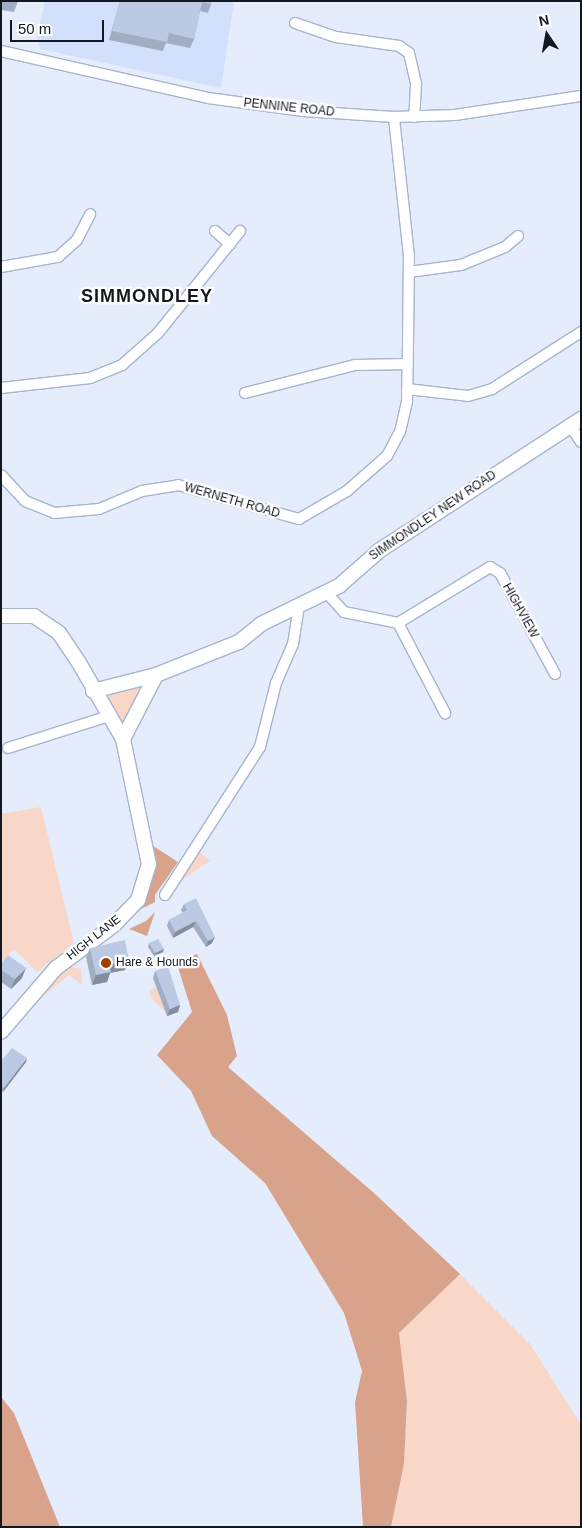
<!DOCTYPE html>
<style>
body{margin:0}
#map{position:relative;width:582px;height:1528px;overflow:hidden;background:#e5edfd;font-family:Helvetica,sans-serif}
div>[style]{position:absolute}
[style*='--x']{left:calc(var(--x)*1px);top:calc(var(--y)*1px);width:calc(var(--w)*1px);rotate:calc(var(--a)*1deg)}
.built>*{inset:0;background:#d3e0fb}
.green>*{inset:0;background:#f8d7c9}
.forest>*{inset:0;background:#d9a38b}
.roads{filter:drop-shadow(1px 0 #a7b4cd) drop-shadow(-1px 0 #a7b4cd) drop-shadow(0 1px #a7b4cd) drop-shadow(0 -1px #a7b4cd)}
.street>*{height:10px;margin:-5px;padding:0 5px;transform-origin:5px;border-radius:5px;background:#fff}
.secondary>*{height:14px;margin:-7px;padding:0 7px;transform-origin:7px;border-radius:7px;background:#fff}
.wall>*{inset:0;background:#a1adc3}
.shaded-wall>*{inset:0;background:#838d9f}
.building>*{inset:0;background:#bbc9e3}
.dots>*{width:14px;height:14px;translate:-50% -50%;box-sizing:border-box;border:2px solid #fff;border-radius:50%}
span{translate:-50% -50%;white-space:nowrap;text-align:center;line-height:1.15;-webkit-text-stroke:4.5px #fff;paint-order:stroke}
.street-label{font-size:12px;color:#131720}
.poi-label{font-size:12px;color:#131720}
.left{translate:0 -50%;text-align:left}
.district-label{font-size:18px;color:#131720;font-weight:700;letter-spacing:1px}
.frame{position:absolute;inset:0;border:2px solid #131720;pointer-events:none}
.north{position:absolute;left:522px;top:10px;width:50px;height:50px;-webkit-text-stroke:4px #fff;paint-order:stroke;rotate:348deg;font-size:14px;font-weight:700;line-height:20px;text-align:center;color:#131720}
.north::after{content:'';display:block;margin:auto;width:18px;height:22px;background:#131720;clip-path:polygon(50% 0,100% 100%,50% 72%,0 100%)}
.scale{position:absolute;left:10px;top:20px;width:94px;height:22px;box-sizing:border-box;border:2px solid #131720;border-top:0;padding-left:6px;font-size:15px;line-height:18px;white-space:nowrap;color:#131720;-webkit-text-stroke:4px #fff;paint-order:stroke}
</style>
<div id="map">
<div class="built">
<i style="clip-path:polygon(45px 1px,234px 1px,221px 88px,40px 49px,37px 38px)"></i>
</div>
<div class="green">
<i style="clip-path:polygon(139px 687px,142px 690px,123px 723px,107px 699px,111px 693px)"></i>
<i style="clip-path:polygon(41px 807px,74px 943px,37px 972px,14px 949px,1px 963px,1px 814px)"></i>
<i style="clip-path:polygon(197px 850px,210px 861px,173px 886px)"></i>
<i style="clip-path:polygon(67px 966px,81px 969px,82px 985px,69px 975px,36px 1002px,33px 998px)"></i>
<i style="clip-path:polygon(156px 987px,167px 1014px,151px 998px,150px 990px)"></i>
<i style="clip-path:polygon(460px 1274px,530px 1344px,581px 1425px,581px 1527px,391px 1527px,404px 1464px,407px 1401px,399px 1333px)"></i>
</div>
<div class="forest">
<i style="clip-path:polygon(150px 844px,178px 862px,155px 895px,155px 902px,135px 912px,153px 876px)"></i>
<i style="clip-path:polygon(155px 912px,147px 936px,129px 929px,146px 921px)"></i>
<i style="clip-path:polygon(197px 954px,227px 1015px,237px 1056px,228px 1067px,374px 1193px,460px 1274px,399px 1333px,407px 1401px,404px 1464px,391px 1527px,363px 1527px,355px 1402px,362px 1371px,344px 1313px,265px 1183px,212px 1136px,191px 1091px,157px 1055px,192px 1012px,176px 961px)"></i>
<i style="clip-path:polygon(1px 1397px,14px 1413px,60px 1527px,1px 1527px)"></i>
</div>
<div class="roads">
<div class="street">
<i style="--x:295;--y:23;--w:43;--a:18.9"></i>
<i style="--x:336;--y:37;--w:64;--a:8.1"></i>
<i style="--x:399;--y:46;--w:12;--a:35"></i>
<i style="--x:409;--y:53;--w:32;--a:77"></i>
<i style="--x:416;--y:84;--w:33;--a:93"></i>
<i style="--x:1;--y:51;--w:212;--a:12.8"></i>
<i style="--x:208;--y:98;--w:96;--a:7.8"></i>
<i style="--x:303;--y:111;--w:91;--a:3.8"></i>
<i style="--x:394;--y:117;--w:61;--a:-1.9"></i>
<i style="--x:455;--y:115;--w:127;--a:-8.6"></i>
<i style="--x:215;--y:231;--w:20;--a:41"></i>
<i style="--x:1;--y:267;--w:58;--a:-10"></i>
<i style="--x:58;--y:257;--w:25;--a:-42"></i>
<i style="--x:77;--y:240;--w:29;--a:-63"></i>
<i style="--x:409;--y:272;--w:52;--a:-7.7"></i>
<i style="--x:461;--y:265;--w:48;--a:-22.2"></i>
<i style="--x:505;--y:247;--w:17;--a:-40"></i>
<i style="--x:1;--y:388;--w:90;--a:-6.4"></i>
<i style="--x:90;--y:378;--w:35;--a:-22"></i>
<i style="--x:122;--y:365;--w:48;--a:-41.6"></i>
<i style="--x:158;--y:333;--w:131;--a:-51.2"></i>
<i style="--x:407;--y:389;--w:61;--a:6.5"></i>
<i style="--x:468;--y:396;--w:25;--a:-16"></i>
<i style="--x:492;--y:389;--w:106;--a:-32.6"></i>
<i style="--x:245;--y:393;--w:114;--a:-14.3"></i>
<i style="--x:355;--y:365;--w:53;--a:-1.1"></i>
<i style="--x:570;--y:425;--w:20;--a:57"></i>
<i style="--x:1;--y:475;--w:35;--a:47"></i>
<i style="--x:25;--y:501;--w:31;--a:22"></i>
<i style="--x:54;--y:513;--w:45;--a:-5.1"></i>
<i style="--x:99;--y:509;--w:47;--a:-22.7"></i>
<i style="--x:142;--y:491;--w:36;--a:-9"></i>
<i style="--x:178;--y:485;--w:126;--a:15.7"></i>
<i style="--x:299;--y:519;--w:56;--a:-30.3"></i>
<i style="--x:347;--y:491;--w:53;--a:-41.2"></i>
<i style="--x:387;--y:456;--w:27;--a:-62"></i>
<i style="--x:400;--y:432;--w:32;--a:-77"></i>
<i style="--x:407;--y:401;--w:55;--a:-89"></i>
<i style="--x:408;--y:346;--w:90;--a:-89.4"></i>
<i style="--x:409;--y:256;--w:140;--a:-96.2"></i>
<i style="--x:326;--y:592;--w:27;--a:48"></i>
<i style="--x:344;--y:612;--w:55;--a:11.5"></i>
<i style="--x:398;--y:623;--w:108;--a:-31.3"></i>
<i style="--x:490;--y:567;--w:12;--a:31"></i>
<i style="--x:500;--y:573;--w:115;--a:61.4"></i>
<i style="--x:398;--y:623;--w:102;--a:62.4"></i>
<i style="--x:8;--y:748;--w:106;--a:-17.6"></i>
<i style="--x:165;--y:895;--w:176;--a:-57.3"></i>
<i style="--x:260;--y:747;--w:66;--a:-76"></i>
<i style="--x:276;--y:683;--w:43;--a:-66.4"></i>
<i style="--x:293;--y:644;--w:37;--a:-81"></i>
</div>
<div class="secondary">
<i style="--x:1;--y:616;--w:33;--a:0"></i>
<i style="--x:34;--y:616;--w:30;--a:34"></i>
<i style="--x:59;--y:633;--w:34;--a:56"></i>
<i style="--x:78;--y:661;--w:90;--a:60"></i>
<i style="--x:123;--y:739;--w:128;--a:78.3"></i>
<i style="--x:149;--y:864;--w:38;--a:107"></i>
<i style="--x:138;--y:900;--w:35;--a:134"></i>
<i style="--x:114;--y:925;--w:72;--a:143.4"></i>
<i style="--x:56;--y:968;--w:84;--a:130.7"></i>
<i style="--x:93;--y:691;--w:65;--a:-14.3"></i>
<i style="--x:156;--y:675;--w:89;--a:-21.7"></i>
<i style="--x:239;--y:642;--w:28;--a:-39"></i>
<i style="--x:261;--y:624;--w:87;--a:-26"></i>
<i style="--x:339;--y:586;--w:55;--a:-41.3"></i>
<i style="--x:380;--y:550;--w:240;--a:-33.1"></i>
<i style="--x:123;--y:739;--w:72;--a:-62.7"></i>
</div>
</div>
<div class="wall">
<i style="clip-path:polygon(1px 1px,18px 1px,14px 12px,1px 10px)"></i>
<i style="clip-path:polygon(120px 1px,212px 1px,208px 13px,200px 11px,194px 39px,190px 48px,166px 43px,163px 51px,109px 40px)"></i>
<i style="clip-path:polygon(184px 904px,212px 943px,206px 947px,193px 927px,173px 938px,167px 926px,169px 920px,183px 913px,181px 910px)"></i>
<i style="clip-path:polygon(149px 943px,164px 949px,163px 952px,154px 956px,148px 947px)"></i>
<i style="clip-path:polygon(90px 948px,129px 960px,125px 970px,110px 973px,107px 982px,92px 985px,86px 957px)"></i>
<i style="clip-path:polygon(1px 964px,22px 978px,11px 989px,1px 982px)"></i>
<i style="clip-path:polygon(155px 971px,180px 1005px,178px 1012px,167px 1016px,153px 978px)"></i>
<i style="clip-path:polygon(1px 1061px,26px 1062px,3px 1092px,1px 1091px)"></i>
</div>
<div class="shaded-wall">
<i style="clip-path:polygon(196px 921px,193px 927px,173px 938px,175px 932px)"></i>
<i style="clip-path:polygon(215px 937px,212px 943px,206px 947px,208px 941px)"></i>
<i style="clip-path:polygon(164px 949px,163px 952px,154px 956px,155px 953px)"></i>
<i style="clip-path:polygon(129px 960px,125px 970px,110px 973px,107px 982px,92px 985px,96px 975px,109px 965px)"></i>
<i style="clip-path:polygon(26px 968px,22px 978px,11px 989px,15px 979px)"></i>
<i style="clip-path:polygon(180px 1005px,178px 1012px,167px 1016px,170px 1009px)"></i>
<i style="clip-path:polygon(27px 1058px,26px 1062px,3px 1092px,4px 1088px)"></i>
</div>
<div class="building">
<i style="clip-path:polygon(120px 1px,212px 1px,211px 4px,202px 2px,194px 39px,169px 33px,167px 42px,112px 31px)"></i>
<i style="clip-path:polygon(196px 898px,215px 937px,208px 941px,196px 921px,175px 932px,169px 920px,187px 910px,184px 904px)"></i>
<i style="clip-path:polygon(158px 939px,164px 949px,155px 953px,149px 943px)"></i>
<i style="clip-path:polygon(125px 940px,129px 960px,109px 965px,111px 972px,96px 975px,90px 948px)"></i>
<i style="clip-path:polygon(8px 955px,26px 968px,15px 979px,1px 970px,1px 964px)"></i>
<i style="clip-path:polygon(168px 966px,180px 1005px,170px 1009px,155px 971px)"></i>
<i style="clip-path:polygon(12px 1048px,27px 1058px,4px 1088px,1px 1086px,1px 1061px)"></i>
</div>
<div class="dots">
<i style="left:106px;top:963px;background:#a03e00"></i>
</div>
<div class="street-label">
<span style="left:289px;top:108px;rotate:6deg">PENNINE ROAD</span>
<span style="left:232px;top:501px;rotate:16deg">WERNETH ROAD</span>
<span style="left:433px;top:516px;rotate:-34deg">SIMMONDLEY NEW ROAD</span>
<span style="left:520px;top:611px;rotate:61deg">HIGHVIEW</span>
<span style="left:94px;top:938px;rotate:-38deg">HIGH LANE</span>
</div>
<div class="poi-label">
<span class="left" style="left:116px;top:963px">Hare &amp; Hounds</span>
</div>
<div class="district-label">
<span style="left:147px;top:296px">SIMMONDLEY</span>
</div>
<div class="frame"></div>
<div class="north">N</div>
<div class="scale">50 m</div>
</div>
